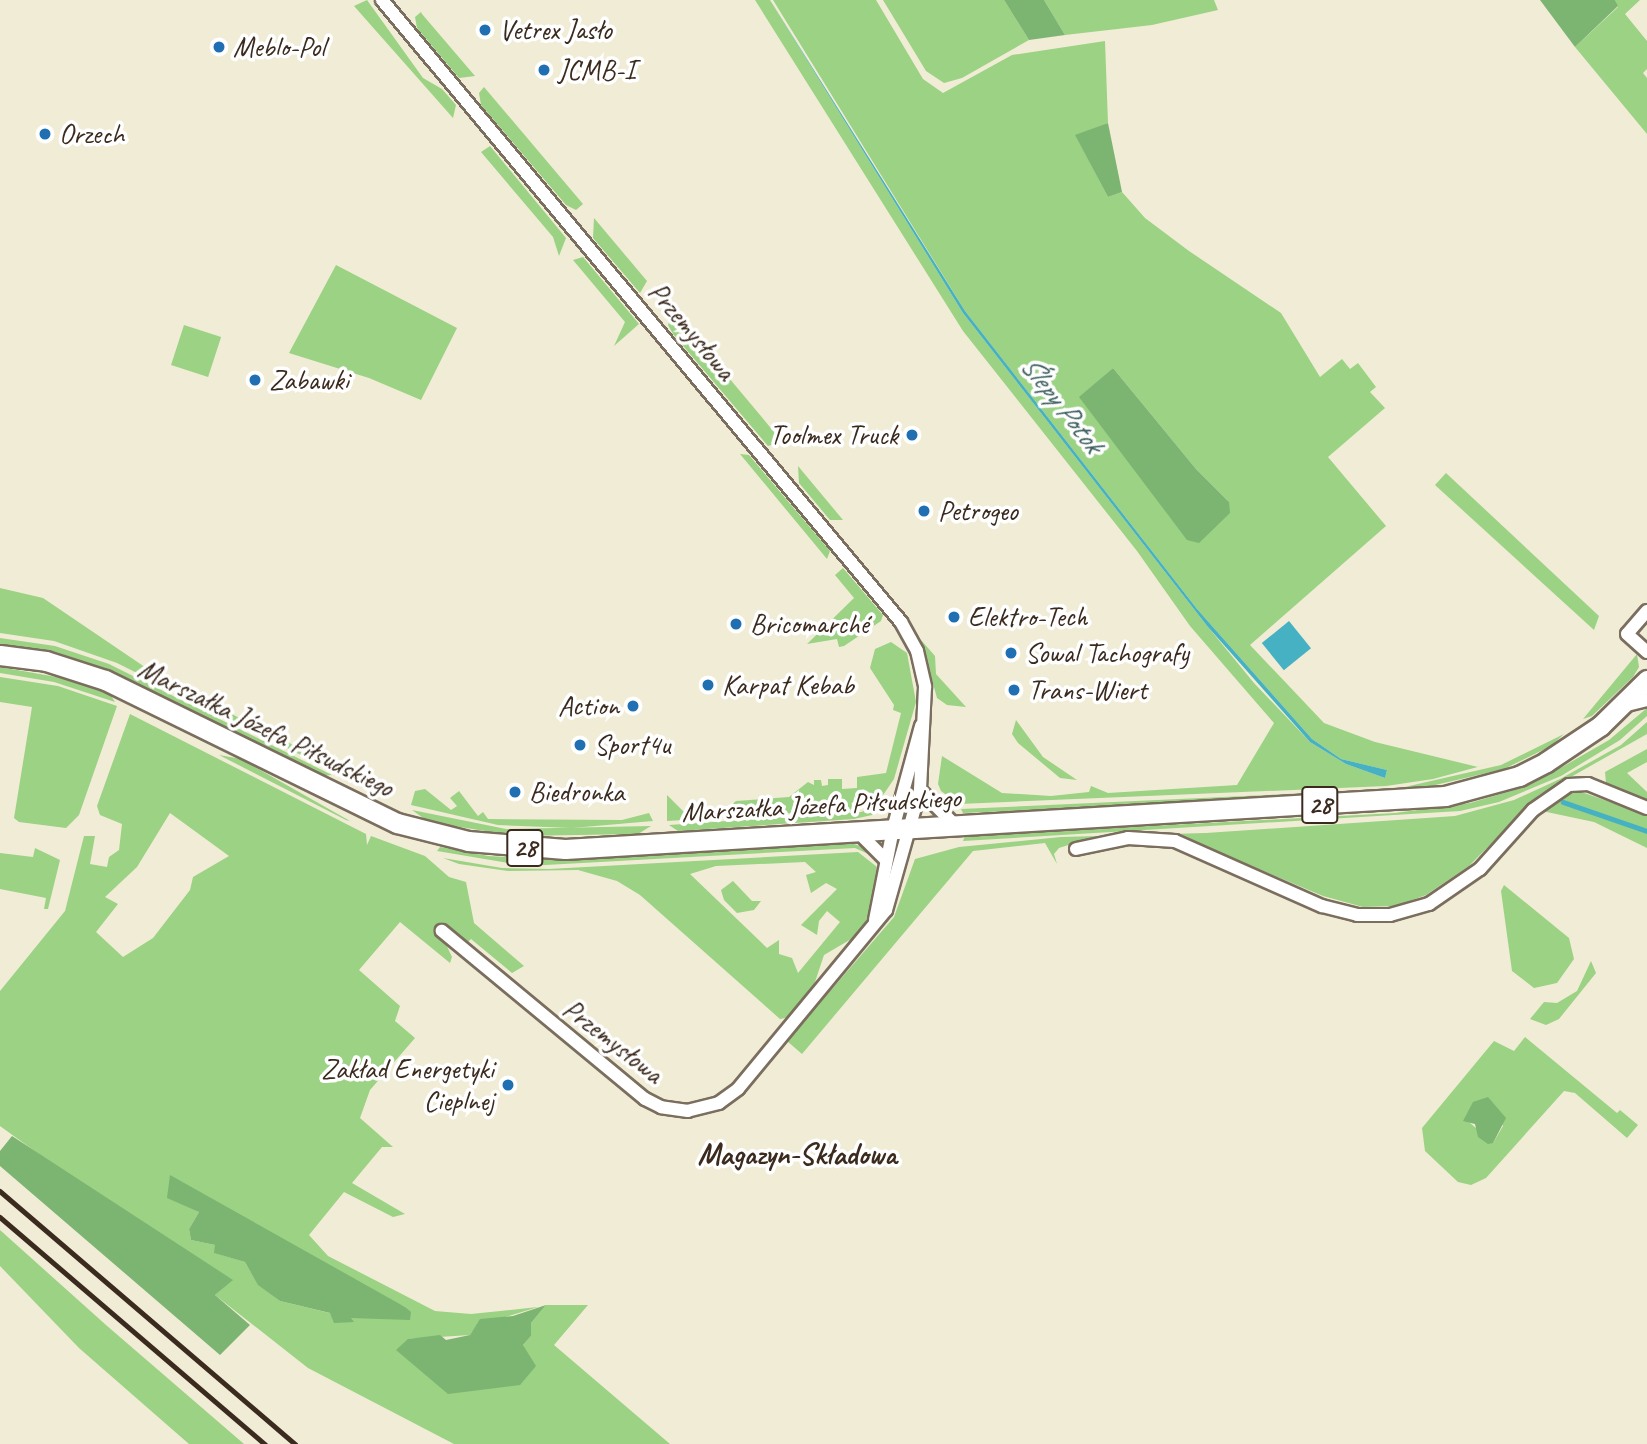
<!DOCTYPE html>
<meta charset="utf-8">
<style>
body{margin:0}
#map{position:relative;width:1647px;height:1444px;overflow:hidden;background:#f1ecd6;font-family:Caveat,sans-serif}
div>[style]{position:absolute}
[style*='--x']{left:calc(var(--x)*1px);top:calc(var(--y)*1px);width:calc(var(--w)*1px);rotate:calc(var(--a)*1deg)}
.green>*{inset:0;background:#9bd283;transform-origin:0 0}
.forest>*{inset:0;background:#7cb471}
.water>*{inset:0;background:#45b1c3;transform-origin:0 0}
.stream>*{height:4.5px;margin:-2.25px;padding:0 2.25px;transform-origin:2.25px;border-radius:2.25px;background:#45b1c3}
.roads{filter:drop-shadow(2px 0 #7b6e5e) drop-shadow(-2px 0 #7b6e5e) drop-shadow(0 2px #7b6e5e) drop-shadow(0 -2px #7b6e5e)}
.street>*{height:12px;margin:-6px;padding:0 6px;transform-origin:6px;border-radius:6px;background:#fff}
.primary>*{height:19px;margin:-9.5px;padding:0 9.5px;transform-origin:9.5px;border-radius:9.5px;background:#fff}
.rail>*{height:4.5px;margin:-2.25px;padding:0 2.25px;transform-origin:2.25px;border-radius:2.25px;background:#3b2a1e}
.dots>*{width:19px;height:19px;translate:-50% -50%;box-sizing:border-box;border:4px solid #fff;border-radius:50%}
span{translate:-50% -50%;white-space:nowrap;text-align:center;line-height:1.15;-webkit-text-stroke:7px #fff;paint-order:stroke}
.shield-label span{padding:2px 5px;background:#fff;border:2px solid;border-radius:5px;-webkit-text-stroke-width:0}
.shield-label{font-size:26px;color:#3b2a1e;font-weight:700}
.poi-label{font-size:28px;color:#3b2a1e}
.left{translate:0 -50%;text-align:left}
.right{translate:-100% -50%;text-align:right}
.street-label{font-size:28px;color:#3b2a1e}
.water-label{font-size:30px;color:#3f6060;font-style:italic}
.neighbourhood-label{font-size:30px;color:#3b2a1e;font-weight:700}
</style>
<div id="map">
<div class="green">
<i style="clip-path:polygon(367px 0,423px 78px,442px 89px,456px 105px,453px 118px,354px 6px)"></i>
<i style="clip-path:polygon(evenodd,755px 0,770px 0,963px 313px,1208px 627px,1254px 683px,1310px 742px,1346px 764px,1385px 778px,1387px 770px,1341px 759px,1312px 739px,1197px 609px,965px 311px,773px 0,876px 0,923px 79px,943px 93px,1012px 55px,1105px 41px,1108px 123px,1076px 136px,1108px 197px,1122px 192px,1145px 218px,1189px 251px,1281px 313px,1320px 377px,1342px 359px,1350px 369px,1358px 363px,1376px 387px,1370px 392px,1385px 408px,1328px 457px,1386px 526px,1250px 645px,1324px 723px,1375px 742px,1478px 767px,1500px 761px,1433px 779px,1386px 786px,959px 804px,941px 791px,938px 784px,942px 756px,1002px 793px,1051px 796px,1089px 792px,1091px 786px,1108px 793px,1237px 785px,1274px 723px,1190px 626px,1137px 551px,963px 331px,755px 0,1113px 368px,1196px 469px,1229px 502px,1080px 397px,1113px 368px)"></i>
<i style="clip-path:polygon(883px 0,1004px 0,1029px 40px,962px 78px,944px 83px,926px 71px)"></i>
<i style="clip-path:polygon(1044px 0,1214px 0,1218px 10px,1152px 25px,1065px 35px)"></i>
<i style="clip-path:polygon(1615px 0,1640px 0,1625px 14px,1647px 41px,1647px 69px,1643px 73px,1647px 78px,1647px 134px,1575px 47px,1618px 7px)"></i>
<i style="clip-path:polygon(421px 12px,422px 14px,475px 76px,459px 78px,417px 28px,415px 17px)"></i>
<i style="clip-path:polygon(484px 87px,583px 204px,576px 210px,566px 205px,481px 105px,479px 93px)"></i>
<i style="clip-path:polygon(490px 146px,566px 238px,559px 256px,553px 237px,481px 152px)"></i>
<i style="clip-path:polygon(594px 218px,647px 281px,640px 293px,593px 238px)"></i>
<i style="clip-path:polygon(583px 257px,639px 324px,614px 346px,625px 322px,573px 260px)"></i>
<i style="clip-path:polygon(336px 265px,457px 328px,421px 400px,369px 378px,289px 353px)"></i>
<i style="clip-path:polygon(672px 310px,765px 421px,782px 442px,768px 446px,673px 334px,668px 325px)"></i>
<i style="left:184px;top:325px;width:39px;height:42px;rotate:18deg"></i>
<i style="clip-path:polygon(740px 454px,749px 455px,830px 551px,827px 559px)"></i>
<i style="clip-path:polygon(798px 466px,843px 520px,830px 520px,799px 483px)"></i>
<i style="clip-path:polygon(1446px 473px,1599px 616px,1594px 630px,1435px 485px)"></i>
<i style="clip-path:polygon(843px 568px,883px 615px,881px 621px,844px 646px,839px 647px,837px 639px,807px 644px,854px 598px,835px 575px)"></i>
<i style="clip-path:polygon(0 588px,43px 598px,164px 680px,337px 767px,335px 772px,117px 663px,54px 641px,0 633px)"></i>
<i style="clip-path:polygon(0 638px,55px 646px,109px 664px,332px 775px,319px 776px,107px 670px,56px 652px,0 644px)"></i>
<i style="clip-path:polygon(921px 640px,935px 656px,936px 674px,966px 707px,947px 705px,937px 698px)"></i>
<i style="clip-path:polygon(891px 642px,907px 653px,916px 702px,894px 779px,879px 801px,858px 809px,667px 821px,667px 795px,687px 815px,722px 813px,736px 801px,789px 797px,808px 782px,814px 785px,814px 780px,821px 780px,822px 786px,828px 785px,828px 779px,842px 779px,842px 789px,857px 788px,857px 777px,886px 773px,901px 713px,893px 710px,894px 705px,870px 668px,875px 649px)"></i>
<i style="clip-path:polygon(1637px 654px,1639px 667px,1633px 677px,1592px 716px,1583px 719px)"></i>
<i style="clip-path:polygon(0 667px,68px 679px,110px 694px,115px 702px,54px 682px,0 673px)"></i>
<i style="clip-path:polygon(0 677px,58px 686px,117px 706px,79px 815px,66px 828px,19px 822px,14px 818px,32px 707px,0 702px)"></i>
<i style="clip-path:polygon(1647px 708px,1647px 716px,1620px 740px,1561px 776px,1499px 802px,1460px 811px,963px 841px,965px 836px,1395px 813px,1470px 803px,1514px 790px,1564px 766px,1609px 740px)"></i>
<i style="clip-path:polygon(evenodd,130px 714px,366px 834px,367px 845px,371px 836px,425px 856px,449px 877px,466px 882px,474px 923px,524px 966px,512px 973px,471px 939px,465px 945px,444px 940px,452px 957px,450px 963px,400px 922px,359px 970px,400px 1006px,395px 1021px,415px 1038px,370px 1090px,360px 1118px,393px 1147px,382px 1147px,352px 1183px,405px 1214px,393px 1217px,344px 1192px,309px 1235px,328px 1256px,435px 1311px,471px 1314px,538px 1307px,499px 1319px,481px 1319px,470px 1335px,408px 1339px,528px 1358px,523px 1345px,531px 1336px,531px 1323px,546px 1305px,588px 1305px,554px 1345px,670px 1444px,454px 1444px,308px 1368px,215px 1295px,232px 1280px,72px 1178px,0 1126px,0 991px,65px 911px,84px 836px,95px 836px,90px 864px,107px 867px,109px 857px,119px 850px,122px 824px,100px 815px,97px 806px,130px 714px,170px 813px,229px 856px,193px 877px,190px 890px,153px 938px,123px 957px,96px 932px,118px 904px,105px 897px,137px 867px,170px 813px,130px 714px,170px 1176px,380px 1296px,405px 1307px,350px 1318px,280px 1301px,258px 1284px,245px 1262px,215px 1253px,215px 1245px,191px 1240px,189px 1229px,199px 1212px,184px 1204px,170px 1176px)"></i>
<i style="clip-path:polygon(1016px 720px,1043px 757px,1077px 780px,1060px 778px,1018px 743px,1012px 734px)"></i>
<i style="clip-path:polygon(1647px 722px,1647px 734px,1539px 795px,1469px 866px,1426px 895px,1396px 906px,1363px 907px,1323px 896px,1178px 835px,1090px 838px,1059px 848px,1054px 854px,1057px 864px,1045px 843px,973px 851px,802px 1054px,787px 1041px,894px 917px,915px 859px,959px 847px,1061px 837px,1206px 833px,1455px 816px,1514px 800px,1560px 779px,1621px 745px)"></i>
<i style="clip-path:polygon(1564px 734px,1551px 746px,1504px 769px,1418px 789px,1057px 809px,963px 813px,961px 809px,1396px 789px,1501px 765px)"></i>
<i style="clip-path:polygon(1647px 749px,1647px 762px,1627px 773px,1647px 792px,1647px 800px,1606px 783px,1605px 772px)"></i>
<i style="clip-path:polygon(219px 755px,241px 759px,350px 821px,346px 820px)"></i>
<i style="clip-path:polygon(425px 789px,451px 810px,457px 806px,450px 798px,459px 791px,478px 816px,483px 812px,488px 819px,622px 820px,649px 813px,653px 821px,572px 828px,498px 825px,411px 805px,415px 791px)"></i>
<i style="clip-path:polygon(1573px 789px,1647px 815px,1647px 848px,1594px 822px,1542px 811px)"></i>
<i style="clip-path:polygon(880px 806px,872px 815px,854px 819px,678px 831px,669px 825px,861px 812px)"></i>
<i style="clip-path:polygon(412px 810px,506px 829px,651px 826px,638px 834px,516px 836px,429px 822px)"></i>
<i style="clip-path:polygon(851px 843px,866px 848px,875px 857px,855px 848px,527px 866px,437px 851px,440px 847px,488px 856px,543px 859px)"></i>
<i style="clip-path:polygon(35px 848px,60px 860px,48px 909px,44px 909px,46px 898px,0 889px,0 853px,33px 857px)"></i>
<i style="clip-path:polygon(evenodd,858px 852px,877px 867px,868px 918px,858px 935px,824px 955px,813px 988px,790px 1017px,780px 1019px,640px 895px,617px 881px,578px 870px,508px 871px,459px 864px,443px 858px,502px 868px,549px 869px,858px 852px,805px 862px,816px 872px,806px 875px,811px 893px,826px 883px,837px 889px,801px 925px,817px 935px,819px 921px,827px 911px,840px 922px,798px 973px,792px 958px,779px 954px,779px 940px,767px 948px,690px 874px,716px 866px,805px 862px)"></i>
<i style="clip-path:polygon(733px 881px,752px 901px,761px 901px,754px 910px,737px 913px,724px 900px,721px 890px)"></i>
<i style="clip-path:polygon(1504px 885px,1569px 938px,1574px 959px,1557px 983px,1534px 988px,1512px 971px,1501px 891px)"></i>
<i style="clip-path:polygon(1591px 961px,1596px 973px,1559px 1019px,1546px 1025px,1530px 1019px,1544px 1002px,1557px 1003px,1577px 991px)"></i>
<i style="clip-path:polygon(evenodd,1525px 1037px,1617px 1113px,1620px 1110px,1638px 1125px,1627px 1138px,1575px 1093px,1564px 1091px,1486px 1178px,1471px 1185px,1458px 1182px,1425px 1151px,1422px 1128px,1494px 1041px,1514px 1051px,1525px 1037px,1494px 1105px,1503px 1126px,1493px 1143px,1469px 1122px,1494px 1105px)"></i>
<i style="clip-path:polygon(0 1230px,106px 1325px,244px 1444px,189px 1444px,79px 1348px,0 1266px)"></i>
</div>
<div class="forest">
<i style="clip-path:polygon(1004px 0,1044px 0,1065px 35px,1029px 40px)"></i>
<i style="clip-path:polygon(1540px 0,1615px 0,1618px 6px,1575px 47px)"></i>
<i style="clip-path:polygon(1108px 123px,1122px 192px,1108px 197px,1075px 135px)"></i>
<i style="clip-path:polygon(1113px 368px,1196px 469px,1229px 502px,1230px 513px,1199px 543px,1187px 540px,1079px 397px)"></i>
<i style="clip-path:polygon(1488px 1097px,1506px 1118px,1493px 1143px,1488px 1144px,1478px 1137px,1475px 1124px,1463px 1121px,1473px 1102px)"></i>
<i style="clip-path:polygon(12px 1136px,233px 1280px,215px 1295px,250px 1325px,220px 1355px,0 1166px,0 1151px)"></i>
<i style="clip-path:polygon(170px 1175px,405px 1307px,411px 1312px,410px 1320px,351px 1318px,354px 1322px,334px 1323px,330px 1313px,280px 1301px,258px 1285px,245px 1262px,214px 1253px,215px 1245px,191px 1240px,189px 1229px,199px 1212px,167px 1198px)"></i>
<i style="clip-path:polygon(546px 1305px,531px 1323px,531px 1336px,523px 1345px,536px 1366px,520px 1385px,448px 1394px,396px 1350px,408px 1339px,440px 1335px,446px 1340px,470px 1335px,480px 1319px,513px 1316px)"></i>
</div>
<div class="water">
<i style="clip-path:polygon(770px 0,965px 311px,1197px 609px,1312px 739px,1341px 759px,1387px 770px,1385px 778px,1346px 764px,1310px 742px,1208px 627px,963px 313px)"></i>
<i style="left:1289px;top:621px;width:35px;height:35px;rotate:51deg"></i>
</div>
<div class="stream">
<i style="--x:1563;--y:802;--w:89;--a:19"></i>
</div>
<div class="roads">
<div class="street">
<i style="--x:382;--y:0;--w:810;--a:50.16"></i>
<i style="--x:901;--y:622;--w:33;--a:61"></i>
<i style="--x:917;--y:651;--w:37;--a:77"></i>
<i style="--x:925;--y:687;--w:103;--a:92.8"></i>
<i style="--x:920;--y:790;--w:125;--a:105.8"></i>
<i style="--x:886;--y:910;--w:232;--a:129.6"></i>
<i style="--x:738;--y:1089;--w:24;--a:144"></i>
<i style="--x:719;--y:1103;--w:32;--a:166"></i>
<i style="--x:688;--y:1111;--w:27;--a:-172"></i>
<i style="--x:661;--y:1107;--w:18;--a:-153"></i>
<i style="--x:645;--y:1099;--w:264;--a:-140.4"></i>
<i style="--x:1647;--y:611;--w:30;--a:131"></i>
<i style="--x:1627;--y:634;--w:27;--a:42"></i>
<i style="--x:1623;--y:706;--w:25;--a:-14"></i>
<i style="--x:920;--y:790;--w:48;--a:45"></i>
<i style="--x:857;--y:831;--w:41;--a:45"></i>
<i style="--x:1076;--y:849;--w:53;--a:-11.9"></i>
<i style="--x:1128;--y:838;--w:47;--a:3.7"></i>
<i style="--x:1175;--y:841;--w:161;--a:23.9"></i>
<i style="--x:1322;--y:906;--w:36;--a:14"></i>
<i style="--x:1357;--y:915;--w:33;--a:0"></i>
<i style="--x:1390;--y:915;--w:41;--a:-15.8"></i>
<i style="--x:1429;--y:904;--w:62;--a:-34.5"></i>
<i style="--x:1480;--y:869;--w:79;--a:-48.1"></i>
<i style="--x:1533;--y:810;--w:44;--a:-34.8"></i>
<i style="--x:1569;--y:785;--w:19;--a:-3"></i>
<i style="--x:1588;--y:784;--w:64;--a:22.1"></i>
<i style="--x:875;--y:920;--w:93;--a:-78.8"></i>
<i style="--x:893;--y:829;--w:107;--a:-74.8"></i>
</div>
<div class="primary">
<i style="--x:0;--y:655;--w:46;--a:7.4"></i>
<i style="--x:46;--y:661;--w:62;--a:17.9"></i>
<i style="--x:105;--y:680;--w:325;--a:26.1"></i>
<i style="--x:397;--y:823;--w:73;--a:14.2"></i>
<i style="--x:468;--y:841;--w:97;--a:4.7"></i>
<i style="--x:565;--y:849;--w:882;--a:-3.45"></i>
<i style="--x:1445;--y:796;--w:77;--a:-15.1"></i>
<i style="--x:1519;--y:776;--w:30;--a:-27"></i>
<i style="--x:1546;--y:762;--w:65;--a:-33.7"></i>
<i style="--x:1600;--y:726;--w:66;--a:-44.4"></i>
</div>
</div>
<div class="rail">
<i style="--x:0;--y:1191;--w:389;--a:40.6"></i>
<i style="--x:0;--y:1217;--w:349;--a:40.6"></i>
</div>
<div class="dots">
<i style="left:485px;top:30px;background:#1f6fb2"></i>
<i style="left:219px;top:47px;background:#1f6fb2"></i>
<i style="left:544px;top:70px;background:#1f6fb2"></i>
<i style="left:45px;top:134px;background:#1f6fb2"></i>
<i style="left:255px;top:380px;background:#1f6fb2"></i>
<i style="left:912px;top:435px;background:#1f6fb2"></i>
<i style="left:924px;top:511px;background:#1f6fb2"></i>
<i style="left:954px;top:617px;background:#1f6fb2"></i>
<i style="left:736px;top:624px;background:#1f6fb2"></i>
<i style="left:1011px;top:653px;background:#1f6fb2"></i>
<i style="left:708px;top:685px;background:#1f6fb2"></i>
<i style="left:1014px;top:690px;background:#1f6fb2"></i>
<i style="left:633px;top:706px;background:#1f6fb2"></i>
<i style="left:580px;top:745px;background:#1f6fb2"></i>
<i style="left:515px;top:792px;background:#1f6fb2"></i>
<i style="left:508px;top:1085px;background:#1f6fb2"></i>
</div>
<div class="shield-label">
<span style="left:1320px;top:805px">28</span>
<span style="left:525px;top:848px">28</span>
</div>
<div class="poi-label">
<span class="left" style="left:499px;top:30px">Vetrex Jasło</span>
<span class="left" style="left:233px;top:47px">Meblo-Pol</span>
<span class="left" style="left:558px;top:70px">JCMB-I</span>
<span class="left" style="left:59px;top:134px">Orzech</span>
<span class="left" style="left:269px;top:380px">Zabawki</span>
<span class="right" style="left:898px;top:435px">Toolmex Truck</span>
<span class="left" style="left:938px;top:511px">Petrogeo</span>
<span class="left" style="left:968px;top:617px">Elektro-Tech</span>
<span class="left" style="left:750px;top:624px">Bricomarché</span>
<span class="left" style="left:1025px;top:653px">Sowal Tachografy</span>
<span class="left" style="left:722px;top:685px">Karpat Kebab</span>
<span class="left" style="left:1028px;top:690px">Trans-Wiert</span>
<span class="right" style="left:619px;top:706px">Action</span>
<span class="left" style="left:594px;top:745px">Sport4u</span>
<span class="left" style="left:529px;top:792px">Biedronka</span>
<span class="right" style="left:494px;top:1085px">Zakład Energetyki<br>Cieplnej</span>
</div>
<div class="street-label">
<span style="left:692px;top:331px;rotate:50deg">Przemysłowa</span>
<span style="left:266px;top:728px;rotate:26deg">Marszałka Józefa Piłsudskiego</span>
<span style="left:821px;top:805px;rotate:-3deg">Marszałka Józefa Piłsudskiego</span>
<span style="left:613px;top:1041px;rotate:38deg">Przemysłowa</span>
</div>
<div class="water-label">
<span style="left:1062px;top:404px;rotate:52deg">Ślepy Potok</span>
</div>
<div class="neighbourhood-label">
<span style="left:797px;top:1154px">Magazyn-Składowa</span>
</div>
</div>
